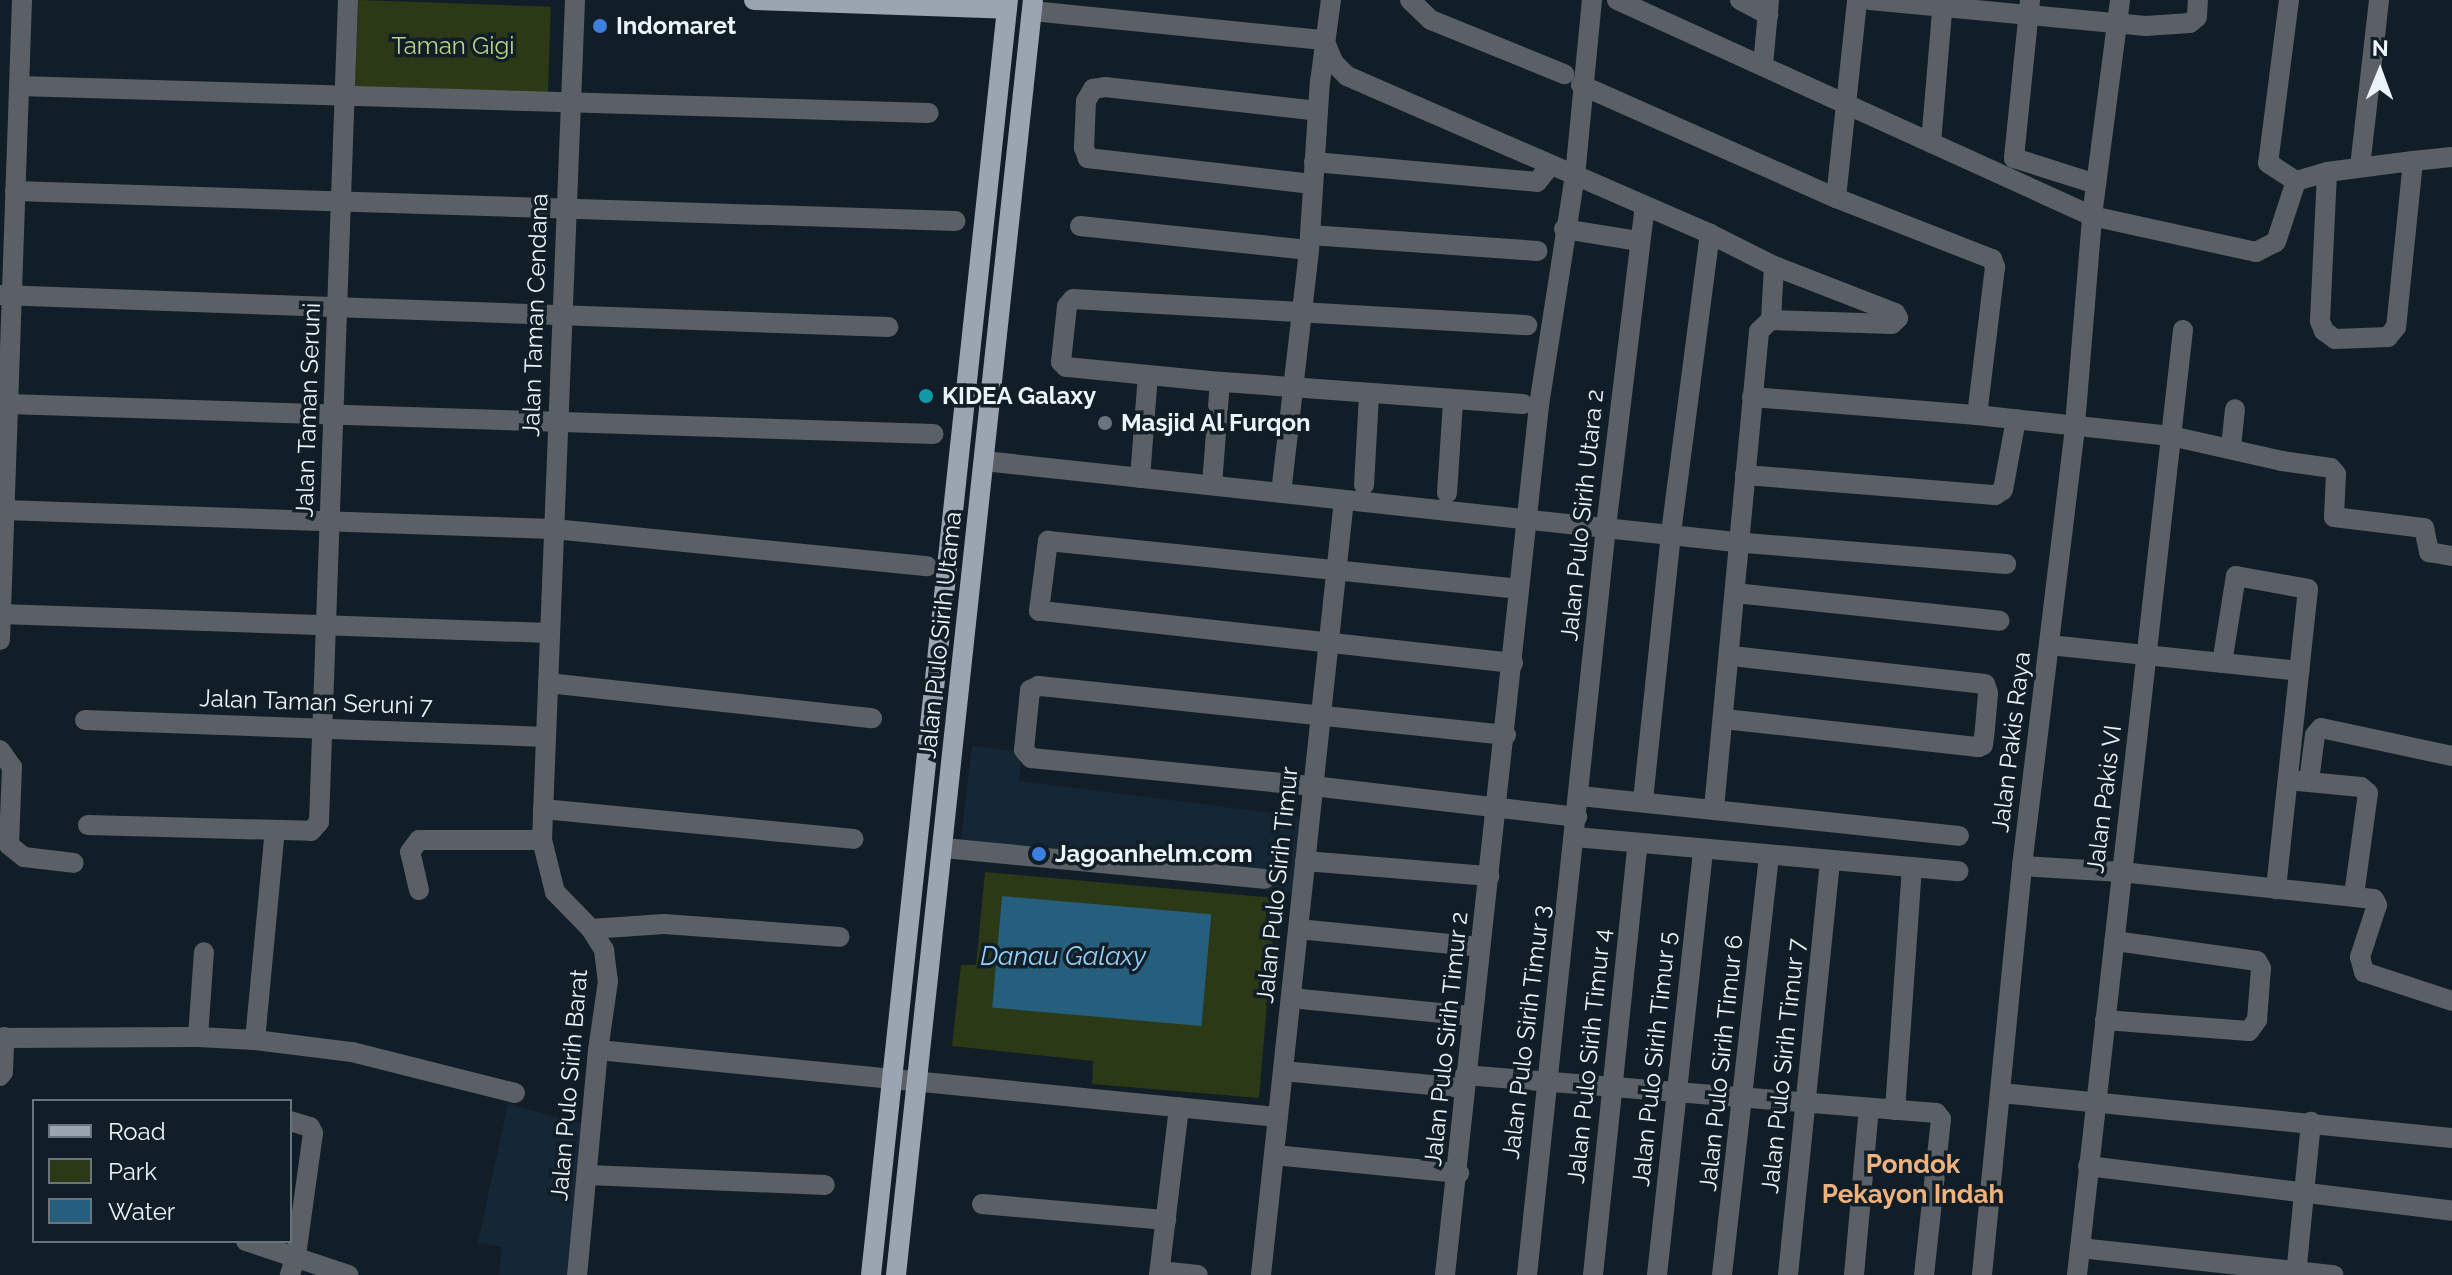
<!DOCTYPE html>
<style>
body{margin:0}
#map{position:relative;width:2452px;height:1275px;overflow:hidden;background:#111e27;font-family:Raleway,sans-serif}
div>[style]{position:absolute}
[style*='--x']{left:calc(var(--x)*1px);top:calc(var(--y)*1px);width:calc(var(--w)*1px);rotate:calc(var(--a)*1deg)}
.built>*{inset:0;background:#152735}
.green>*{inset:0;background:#2c3917;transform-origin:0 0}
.water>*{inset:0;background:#255f7d;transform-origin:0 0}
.minor>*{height:20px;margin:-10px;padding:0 10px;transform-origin:10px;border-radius:10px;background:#5b6066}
.major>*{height:20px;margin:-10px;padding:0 10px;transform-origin:10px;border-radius:10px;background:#9ba5b2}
.dots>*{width:22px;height:22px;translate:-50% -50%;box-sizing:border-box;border:4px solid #111e27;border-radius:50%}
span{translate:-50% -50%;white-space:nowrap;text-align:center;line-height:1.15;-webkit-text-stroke:7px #111e27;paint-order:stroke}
.poi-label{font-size:24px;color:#ecf4fb;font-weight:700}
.left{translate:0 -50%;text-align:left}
.park-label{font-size:24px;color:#b6d587}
.street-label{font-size:24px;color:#ecf4fb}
.water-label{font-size:26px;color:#90d2f8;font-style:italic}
.neighbourhood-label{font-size:26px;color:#f0b27d;font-weight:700}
.legend{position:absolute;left:32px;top:1099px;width:260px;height:144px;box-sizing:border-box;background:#111e27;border:2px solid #69747c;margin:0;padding:10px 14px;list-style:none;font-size:24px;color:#ecf4fb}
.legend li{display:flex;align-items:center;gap:16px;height:40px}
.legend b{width:40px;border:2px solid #69747c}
.north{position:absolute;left:2340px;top:32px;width:80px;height:80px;-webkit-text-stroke:6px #111e27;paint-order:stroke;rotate:1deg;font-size:22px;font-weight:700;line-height:32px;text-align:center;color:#ecf4fb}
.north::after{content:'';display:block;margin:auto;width:28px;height:36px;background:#ecf4fb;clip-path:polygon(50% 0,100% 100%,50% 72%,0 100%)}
</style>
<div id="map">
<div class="built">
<i style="clip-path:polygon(972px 746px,1022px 752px,1019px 781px,1304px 817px,1296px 893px,959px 856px)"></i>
<i style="clip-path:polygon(508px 1104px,589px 1126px,570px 1275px,499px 1275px,502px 1247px,478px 1242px)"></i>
</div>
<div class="green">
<i style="left:358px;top:0;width:193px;height:86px;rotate:2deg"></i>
<i style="clip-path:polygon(985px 872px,1276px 898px,1259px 1098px,1092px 1084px,1093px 1061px,952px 1046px,961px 965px,976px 965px)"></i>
</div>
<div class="water">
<i style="left:1002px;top:896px;width:210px;height:112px;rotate:5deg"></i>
</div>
<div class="minor">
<i style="--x:575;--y:0;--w:841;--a:92.25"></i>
<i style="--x:542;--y:840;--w:54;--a:76"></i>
<i style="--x:555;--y:892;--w:52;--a:45.8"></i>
<i style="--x:591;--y:929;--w:25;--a:58"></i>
<i style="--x:604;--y:950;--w:31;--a:83"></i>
<i style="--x:608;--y:981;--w:70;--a:98.2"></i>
<i style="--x:598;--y:1050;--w:226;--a:95.3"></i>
<i style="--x:1410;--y:0;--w:29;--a:44"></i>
<i style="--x:1431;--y:20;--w:144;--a:22.1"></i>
<i style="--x:1617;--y:0;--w:522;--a:24.45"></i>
<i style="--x:2092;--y:216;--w:168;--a:12.4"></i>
<i style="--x:2256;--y:252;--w:22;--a:-27"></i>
<i style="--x:2276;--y:242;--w:64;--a:-71.8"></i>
<i style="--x:1740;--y:0;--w:32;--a:28"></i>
<i style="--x:1870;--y:0;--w:277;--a:5.4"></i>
<i style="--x:2146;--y:26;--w:44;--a:-3.9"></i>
<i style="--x:2190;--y:23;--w:9;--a:-41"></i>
<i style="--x:2197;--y:17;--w:17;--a:-87"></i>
<i style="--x:2030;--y:0;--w:159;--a:95.8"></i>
<i style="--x:2014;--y:158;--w:86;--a:17.6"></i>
<i style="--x:2289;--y:0;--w:164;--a:97.3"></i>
<i style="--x:2268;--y:163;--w:33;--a:33"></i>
<i style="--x:2296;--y:181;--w:32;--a:-16"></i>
<i style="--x:1032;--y:11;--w:293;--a:5.7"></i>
<i style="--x:1324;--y:40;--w:25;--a:67"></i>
<i style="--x:1334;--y:63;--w:18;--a:45"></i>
<i style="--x:1347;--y:76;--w:396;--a:23.5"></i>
<i style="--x:1710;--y:234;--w:72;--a:26.6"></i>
<i style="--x:1774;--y:266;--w:130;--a:21.2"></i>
<i style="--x:1895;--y:313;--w:6;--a:59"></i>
<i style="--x:1898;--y:318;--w:8;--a:135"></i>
<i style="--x:1892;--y:324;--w:121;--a:-178.1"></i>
<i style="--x:1763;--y:65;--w:65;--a:-84.7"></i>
<i style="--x:1581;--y:85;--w:279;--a:23.9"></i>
<i style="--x:1836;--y:198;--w:168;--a:21.4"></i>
<i style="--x:1992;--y:259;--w:9;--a:69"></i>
<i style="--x:1995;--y:267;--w:149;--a:96.9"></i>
<i style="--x:19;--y:86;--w:910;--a:1.7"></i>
<i style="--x:1931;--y:143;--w:144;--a:-85.2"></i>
<i style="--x:2413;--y:161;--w:167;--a:95.8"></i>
<i style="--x:2396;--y:327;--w:13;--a:129"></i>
<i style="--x:2388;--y:337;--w:53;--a:177.8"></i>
<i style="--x:2335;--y:339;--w:14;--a:-144"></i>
<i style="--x:2324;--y:331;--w:11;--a:-112"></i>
<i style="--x:2320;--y:321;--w:149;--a:-87.3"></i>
<i style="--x:2327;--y:172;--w:87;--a:-7.3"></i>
<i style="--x:2413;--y:161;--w:39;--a:-6"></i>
<i style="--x:1314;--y:162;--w:224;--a:5.1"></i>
<i style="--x:1537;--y:182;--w:21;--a:-51"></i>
<i style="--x:2360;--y:167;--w:168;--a:-83.5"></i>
<i style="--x:1312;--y:184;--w:226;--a:-173.4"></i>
<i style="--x:1088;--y:158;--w:11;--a:-112"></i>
<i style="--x:1084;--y:148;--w:47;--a:-87.6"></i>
<i style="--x:1086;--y:101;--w:14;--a:-60"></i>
<i style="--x:1093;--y:89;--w:12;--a:-9"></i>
<i style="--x:1105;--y:87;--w:214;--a:6.4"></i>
<i style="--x:15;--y:191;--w:941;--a:1.83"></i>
<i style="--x:1836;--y:198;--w:199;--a:-83.9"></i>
<i style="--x:1080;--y:226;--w:230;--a:6"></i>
<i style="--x:1564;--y:229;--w:76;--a:9.1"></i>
<i style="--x:1310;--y:235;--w:228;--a:4"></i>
<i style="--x:0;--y:295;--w:889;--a:2.06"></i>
<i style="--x:1752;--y:397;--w:226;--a:4.6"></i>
<i style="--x:1977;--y:415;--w:195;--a:6.2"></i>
<i style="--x:2171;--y:436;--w:114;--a:12.7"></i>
<i style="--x:2282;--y:461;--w:49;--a:8.1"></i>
<i style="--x:2331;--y:468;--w:8;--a:50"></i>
<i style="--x:2336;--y:474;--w:43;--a:92.7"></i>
<i style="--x:2334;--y:517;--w:91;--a:7"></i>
<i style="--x:2424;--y:528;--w:25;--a:78"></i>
<i style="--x:2429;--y:552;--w:23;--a:10"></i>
<i style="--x:8;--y:404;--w:926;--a:1.86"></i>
<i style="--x:1523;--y:404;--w:304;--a:-175.8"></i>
<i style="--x:1220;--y:382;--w:155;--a:-174.4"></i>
<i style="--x:1066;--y:367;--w:7;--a:-135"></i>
<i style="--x:1061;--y:362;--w:56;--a:-83.9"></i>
<i style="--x:1067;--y:306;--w:9;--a:-49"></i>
<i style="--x:1073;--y:299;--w:455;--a:3.3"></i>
<i style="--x:2231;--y:447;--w:38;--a:-84"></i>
<i style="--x:984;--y:461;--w:765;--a:6.15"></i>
<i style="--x:1745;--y:543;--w:262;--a:4.6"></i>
<i style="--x:1745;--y:475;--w:251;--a:4.6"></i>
<i style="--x:1995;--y:495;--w:9;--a:-32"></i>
<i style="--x:2003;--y:490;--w:72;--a:-79.6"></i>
<i style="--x:1140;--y:478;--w:103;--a:-85.6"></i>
<i style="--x:1212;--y:485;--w:103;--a:-85.6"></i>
<i style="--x:1364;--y:485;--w:90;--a:-86.8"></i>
<i style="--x:1281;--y:493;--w:245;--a:-83.4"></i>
<i style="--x:1309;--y:250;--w:168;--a:-86.3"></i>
<i style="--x:1320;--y:82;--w:83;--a:-82.4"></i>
<i style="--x:1447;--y:493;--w:91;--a:-86.2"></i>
<i style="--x:4;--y:510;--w:550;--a:1.98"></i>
<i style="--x:554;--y:529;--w:375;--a:5.7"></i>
<i style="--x:1735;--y:593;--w:266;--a:6"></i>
<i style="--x:0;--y:614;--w:550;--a:1.98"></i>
<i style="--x:0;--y:640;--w:640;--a:-88.03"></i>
<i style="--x:2049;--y:645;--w:252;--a:5.9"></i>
<i style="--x:1513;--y:663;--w:477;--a:-173.7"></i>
<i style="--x:1039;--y:611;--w:71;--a:-82.7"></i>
<i style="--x:1048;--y:541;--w:472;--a:5.8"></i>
<i style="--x:2222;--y:663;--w:88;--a:-80.9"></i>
<i style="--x:2236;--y:576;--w:73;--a:10.2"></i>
<i style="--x:2308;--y:589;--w:302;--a:96.1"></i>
<i style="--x:548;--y:683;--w:326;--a:6.2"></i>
<i style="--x:1724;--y:719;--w:256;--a:6.3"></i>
<i style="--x:1978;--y:747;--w:5;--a:-22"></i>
<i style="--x:1983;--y:745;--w:17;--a:-83"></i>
<i style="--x:1985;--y:728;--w:35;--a:-85"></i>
<i style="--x:1988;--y:693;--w:9;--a:-108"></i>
<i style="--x:1985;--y:684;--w:257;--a:-173.7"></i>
<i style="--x:85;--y:720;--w:461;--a:2.1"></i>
<i style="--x:1506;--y:735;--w:470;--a:-174"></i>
<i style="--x:1039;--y:686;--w:10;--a:156"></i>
<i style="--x:1030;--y:690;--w:60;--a:95.7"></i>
<i style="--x:1024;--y:750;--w:11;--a:49"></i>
<i style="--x:1031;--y:758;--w:283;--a:5.7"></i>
<i style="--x:1313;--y:786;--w:266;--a:6.7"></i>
<i style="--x:0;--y:750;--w:21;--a:55"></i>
<i style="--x:12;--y:767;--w:78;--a:92.2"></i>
<i style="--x:9;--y:845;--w:19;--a:39"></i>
<i style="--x:24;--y:857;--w:50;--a:6.8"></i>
<i style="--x:2298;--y:781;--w:63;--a:5.4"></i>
<i style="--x:2361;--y:787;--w:9;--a:41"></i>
<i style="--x:2368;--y:793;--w:103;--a:97.8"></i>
<i style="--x:2309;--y:781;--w:46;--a:-82.6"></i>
<i style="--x:2315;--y:735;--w:9;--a:-49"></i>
<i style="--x:2321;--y:728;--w:134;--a:12.1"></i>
<i style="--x:1580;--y:796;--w:381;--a:6"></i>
<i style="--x:1643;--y:800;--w:268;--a:-84"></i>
<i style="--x:1671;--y:533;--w:302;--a:-82.6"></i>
<i style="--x:1714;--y:808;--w:479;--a:-84.6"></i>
<i style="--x:1759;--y:331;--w:16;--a:-43"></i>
<i style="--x:1771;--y:320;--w:54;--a:-86.8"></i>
<i style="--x:543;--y:809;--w:312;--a:5.5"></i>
<i style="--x:88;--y:825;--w:223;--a:1.5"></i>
<i style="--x:311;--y:831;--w:12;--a:-48"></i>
<i style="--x:319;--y:822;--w:823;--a:-87.98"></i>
<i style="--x:1575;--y:837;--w:385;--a:5.1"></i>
<i style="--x:944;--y:848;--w:322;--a:5.5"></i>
<i style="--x:1305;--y:861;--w:185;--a:4.7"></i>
<i style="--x:2022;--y:866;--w:99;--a:3.5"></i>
<i style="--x:2121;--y:872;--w:254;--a:6.1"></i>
<i style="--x:2374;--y:899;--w:7;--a:63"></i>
<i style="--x:2377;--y:905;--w:55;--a:108.1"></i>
<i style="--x:2360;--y:957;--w:16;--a:75"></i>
<i style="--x:2364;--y:972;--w:93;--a:18.2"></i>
<i style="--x:419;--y:890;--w:39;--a:-103"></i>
<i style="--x:410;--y:852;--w:15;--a:-53"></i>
<i style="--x:419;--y:840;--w:123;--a:0"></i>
<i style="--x:591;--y:929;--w:73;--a:-3.9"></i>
<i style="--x:664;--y:924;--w:176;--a:4.2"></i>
<i style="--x:1298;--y:929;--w:183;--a:5.6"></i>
<i style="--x:1291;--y:998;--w:182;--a:5.7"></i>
<i style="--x:2105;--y:1020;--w:144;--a:4.4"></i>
<i style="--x:2249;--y:1031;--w:14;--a:-54"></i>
<i style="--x:2257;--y:1020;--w:52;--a:-85.6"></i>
<i style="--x:2261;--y:968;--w:8;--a:-120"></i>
<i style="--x:2257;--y:961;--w:144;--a:-172"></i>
<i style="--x:198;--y:1037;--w:85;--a:-86"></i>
<i style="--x:0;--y:1038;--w:198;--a:-0.3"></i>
<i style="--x:198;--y:1037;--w:57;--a:3"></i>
<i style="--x:255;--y:1040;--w:98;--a:7.1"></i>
<i style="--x:352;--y:1052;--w:168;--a:14.1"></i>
<i style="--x:255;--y:1040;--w:211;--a:-84.6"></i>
<i style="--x:598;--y:1050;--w:683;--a:5.63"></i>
<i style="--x:1283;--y:1071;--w:181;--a:5.4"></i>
<i style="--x:1465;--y:1075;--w:473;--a:4.6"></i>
<i style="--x:1936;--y:1113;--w:8;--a:50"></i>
<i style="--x:1941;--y:1119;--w:157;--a:96.2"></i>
<i style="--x:0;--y:1076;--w:5;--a:-53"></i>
<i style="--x:3;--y:1072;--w:35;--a:-88"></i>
<i style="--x:2001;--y:1093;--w:453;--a:5.7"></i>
<i style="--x:1895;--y:1110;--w:242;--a:-86"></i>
<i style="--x:290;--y:1121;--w:21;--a:17"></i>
<i style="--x:310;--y:1127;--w:7;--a:63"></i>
<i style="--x:313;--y:1133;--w:123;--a:97.9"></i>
<i style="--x:296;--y:1255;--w:21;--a:107"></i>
<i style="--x:1274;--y:1155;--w:186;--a:5.6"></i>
<i style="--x:2088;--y:1166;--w:367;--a:7"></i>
<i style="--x:588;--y:1175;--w:237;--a:2.4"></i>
<i style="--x:982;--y:1204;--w:185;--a:5"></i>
<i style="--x:246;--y:1241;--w:108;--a:18.4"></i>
<i style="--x:2080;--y:1248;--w:255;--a:6.1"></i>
<i style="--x:1160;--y:1271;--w:38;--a:6"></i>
<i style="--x:1159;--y:1275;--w:169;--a:-83.2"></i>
<i style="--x:1261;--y:1275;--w:779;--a:-83.89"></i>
<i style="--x:1445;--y:1275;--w:875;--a:-83.83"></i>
<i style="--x:1539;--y:405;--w:232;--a:-81.1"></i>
<i style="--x:1575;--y:176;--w:177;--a:-84.5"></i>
<i style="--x:1527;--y:1275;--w:752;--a:-83.97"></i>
<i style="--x:1606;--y:527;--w:323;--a:-83.1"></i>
<i style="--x:1593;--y:1275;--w:434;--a:-84.1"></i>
<i style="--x:1657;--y:1275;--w:428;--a:-83.8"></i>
<i style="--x:1722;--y:1275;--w:422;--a:-83.6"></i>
<i style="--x:1788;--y:1275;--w:415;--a:-84.2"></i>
<i style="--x:1854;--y:1275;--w:168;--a:-84.9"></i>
<i style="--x:1982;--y:1275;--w:411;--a:-84.4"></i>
<i style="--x:2022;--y:866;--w:444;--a:-83.1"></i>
<i style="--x:2075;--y:425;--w:210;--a:-85.3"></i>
<i style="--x:2092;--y:216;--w:218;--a:-82.6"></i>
<i style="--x:2077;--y:1275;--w:951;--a:-83.6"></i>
<i style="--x:2296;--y:1275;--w:154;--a:-84.4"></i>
</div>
<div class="major">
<i style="--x:754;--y:0;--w:253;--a:2"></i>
<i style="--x:871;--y:1275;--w:1282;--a:-83.87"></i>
<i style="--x:896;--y:1275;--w:1282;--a:-83.87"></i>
</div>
<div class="dots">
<i style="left:600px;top:26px;background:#3f7fe0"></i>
<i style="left:926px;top:396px;background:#0f9aa8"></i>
<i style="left:1105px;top:423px;background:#6b7280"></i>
<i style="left:1039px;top:854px;background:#3f7fe0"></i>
</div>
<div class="poi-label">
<span class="left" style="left:616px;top:26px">Indomaret</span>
<span class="left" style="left:942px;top:396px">KIDEA Galaxy</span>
<span class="left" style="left:1121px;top:423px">Masjid Al Furqon</span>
<span class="left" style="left:1055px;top:854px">Jagoanhelm.com</span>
</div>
<div class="park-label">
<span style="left:453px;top:46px">Taman Gigi</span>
</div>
<div class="street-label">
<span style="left:535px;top:315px;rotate:-88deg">Jalan Taman Cendana</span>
<span style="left:308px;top:410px;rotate:-88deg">Jalan Taman Seruni</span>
<span style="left:1582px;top:515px;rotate:-84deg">Jalan Pulo Sirih Utara 2</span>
<span style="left:940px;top:635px;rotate:-84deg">Jalan Pulo Sirih Utama</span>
<span style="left:316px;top:702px;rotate:2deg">Jalan Taman Seruni 7</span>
<span style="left:2011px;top:742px;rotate:-83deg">Jalan Pakis Raya</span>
<span style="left:2104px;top:799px;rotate:-83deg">Jalan Pakis VI</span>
<span style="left:1277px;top:885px;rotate:-84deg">Jalan Pulo Sirih Timur</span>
<span style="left:1526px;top:1032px;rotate:-83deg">Jalan Pulo Sirih Timur 3</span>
<span style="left:1446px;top:1039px;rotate:-84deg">Jalan Pulo Sirih Timur 2</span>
<span style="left:1589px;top:1056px;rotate:-84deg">Jalan Pulo Sirih Timur 4</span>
<span style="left:1654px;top:1059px;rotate:-84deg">Jalan Pulo Sirih Timur 5</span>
<span style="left:1721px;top:1063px;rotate:-84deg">Jalan Pulo Sirih Timur 6</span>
<span style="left:1783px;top:1066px;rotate:-84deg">Jalan Pulo Sirih Timur 7</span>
<span style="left:569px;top:1085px;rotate:-85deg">Jalan Pulo Sirih Barat</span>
</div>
<div class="water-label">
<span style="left:1063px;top:957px">Danau Galaxy</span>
</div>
<div class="neighbourhood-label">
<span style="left:1913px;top:1180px">Pondok<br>Pekayon Indah</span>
</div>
<ul class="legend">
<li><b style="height:10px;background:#9ba5b2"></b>Road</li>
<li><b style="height:22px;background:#2c3917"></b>Park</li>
<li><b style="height:22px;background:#255f7d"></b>Water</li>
</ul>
<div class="north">N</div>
</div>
